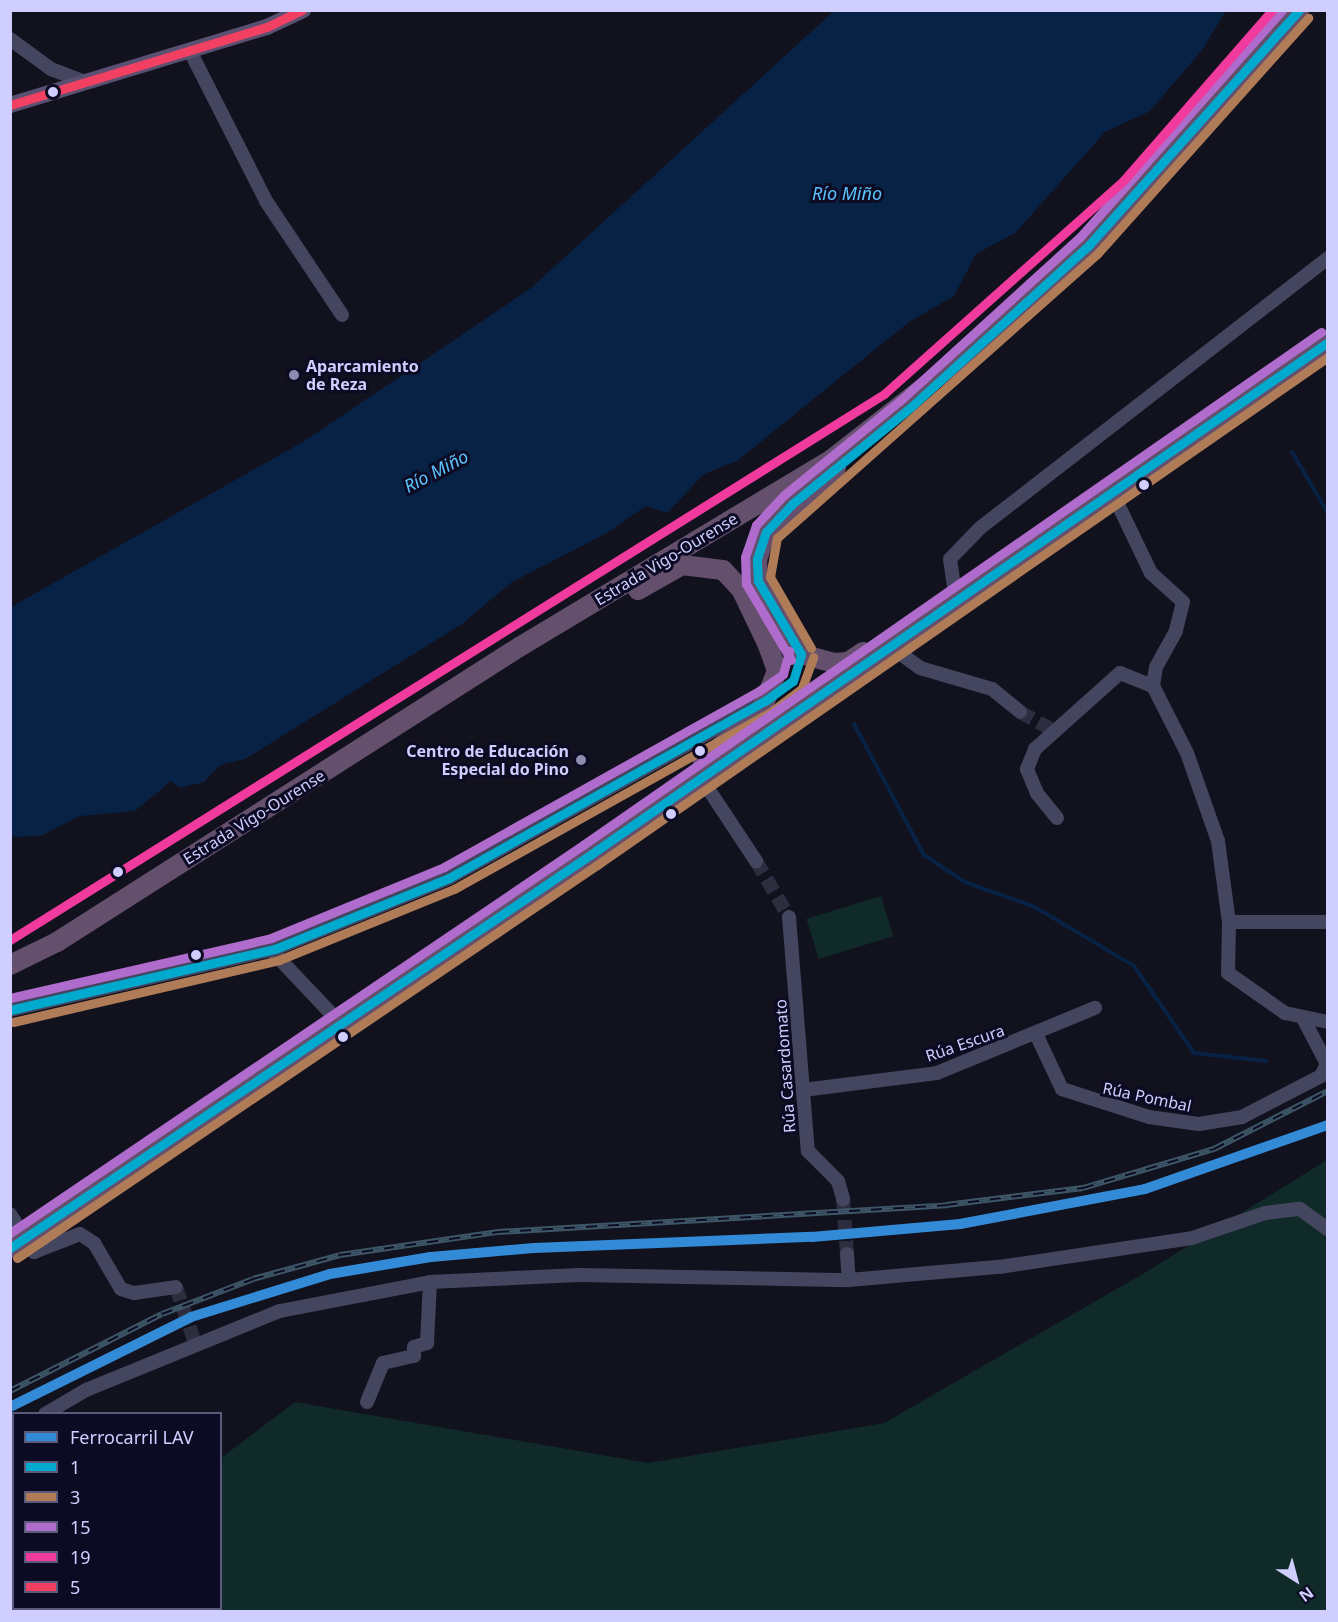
<!DOCTYPE html>
<meta charset="utf-8">
<style>
body{margin:0}
#map{position:relative;width:1338px;height:1622px;overflow:hidden;background:#12111e;font-family:"Noto Sans",sans-serif}
div>[style]{position:absolute}
[style*='--x']{left:calc(var(--x)*1px);top:calc(var(--y)*1px);width:calc(var(--w)*1px);rotate:calc(var(--a)*1deg)}
.green>*{inset:0;background:#0f2a28;transform-origin:0 0}
.water>*{inset:0;background:#072244}
.stream>*{height:4px;margin:-2px;padding:0 2px;transform-origin:2px;border-radius:2px;background:#072244}
.minor-tunnel>*{height:14px;margin-top:-7px;transform-origin:0;background:repeating-linear-gradient(90deg,#2e2d40 0 14px,transparent 0 21px)}
.minor>*{height:14px;margin:-7px;padding:0 7px;transform-origin:7px;border-radius:7px;background:#444660}
.major>*{height:16px;margin:-8px;padding:0 8px;transform-origin:8px;border-radius:8px;background:#595072}
.highway>*{height:20px;margin:-10px;padding:0 10px;transform-origin:10px;border-radius:10px;background:#64506d}
.rail>*{height:6px;margin-top:-3px;transform-origin:0;background:repeating-linear-gradient(90deg,#0d0b24 0 11px,#3d5768 0 22px);box-sizing:border-box;border-block:2px solid #3d5768}
.bus-1>*{height:9px;margin:-4.5px;padding:0 4.5px;transform-origin:4.5px;border-radius:4.5px;background:#00a9ce}
.bus-2>*{height:9px;margin:-4.5px;padding:0 4.5px;transform-origin:4.5px;border-radius:4.5px;background:#b07c57}
.bus-3>*{height:9px;margin:-4.5px;padding:0 4.5px;transform-origin:4.5px;border-radius:4.5px;background:#b06ccc}
.bus-4>*{height:9px;margin:-4.5px;padding:0 4.5px;transform-origin:4.5px;border-radius:4.5px;background:#f13a9d}
.bus-5>*{height:9px;margin:-4.5px;padding:0 4.5px;transform-origin:4.5px;border-radius:4.5px;background:#f24062}
.rail-1>*{height:10px;margin:-5px;padding:0 5px;transform-origin:5px;border-radius:5px;background:#338bd7}
.dots>*{width:16px;height:16px;translate:-50% -50%;box-sizing:border-box;border:3px solid #0d0b24;border-radius:50%}
span{translate:-50% -50%;white-space:nowrap;text-align:center;line-height:1.15;-webkit-text-stroke:6px #0d0b24;paint-order:stroke}
.poi-label{font-size:16px;color:#cfceff;font-weight:700}
.left{translate:0 -50%;text-align:left}
.right{translate:-100% -50%;text-align:right}
.street-label{font-size:16px;color:#cfceff}
.water-label{font-size:18px;color:#5cc3ff;font-style:italic}
.frame{position:absolute;inset:0;border:12px solid #cfceff;pointer-events:none}
.legend{position:absolute;left:12px;top:1412px;width:210px;height:198px;box-sizing:border-box;background:#0d0b24;border:2px solid #5b597c;margin:0;padding:8px 10px;list-style:none;font-size:18px;color:#cfceff}
.legend li{display:flex;align-items:center;gap:12px;height:30px}
.legend b{width:30px;border:2px solid #5b597c}
.north{position:absolute;left:1266px;top:1550px;width:60px;height:60px;-webkit-text-stroke:4px #0d0b24;paint-order:stroke;rotate:144deg;font-size:16px;font-weight:700;line-height:24px;text-align:center;color:#cfceff}
.north::after{content:'';display:block;margin:auto;width:21px;height:27px;background:#cfceff;clip-path:polygon(50% 0,100% 100%,50% 72%,0 100%)}
</style>
<div id="map">
<div class="green">
<i style="left:881px;top:896px;width:42px;height:78px;rotate:73deg"></i>
<i style="clip-path:polygon(1327px 1160px,1327px 1611px,35px 1612px,220px 1608px,221px 1458px,295px 1402px,648px 1463px,884px 1423px,1146px 1272px)"></i>
</div>
<div class="water">
<i style="clip-path:polygon(835px 10px,1226px 11px,1202px 50px,1150px 111px,1105px 132px,1015px 233px,976px 254px,954px 296px,909px 322px,737px 461px,704px 474px,667px 513px,646px 506px,607px 533px,512px 582px,462px 624px,245px 759px,220px 765px,204px 782px,180px 788px,171px 781px,135px 811px,80px 816px,41px 836px,11px 837px,11px 607px,306px 440px,531px 288px)"></i>
</div>
<div class="stream">
<i style="--x:1292;--y:452;--w:71;--a:59.5"></i>
<i style="--x:854;--y:724;--w:149;--a:61.9"></i>
<i style="--x:924;--y:855;--w:49;--a:33.4"></i>
<i style="--x:965;--y:882;--w:74;--a:19.7"></i>
<i style="--x:1035;--y:907;--w:115;--a:30.8"></i>
<i style="--x:1134;--y:966;--w:106;--a:55.4"></i>
<i style="--x:1194;--y:1053;--w:73;--a:6.3"></i>
</div>
<div class="minor-tunnel">
<i style="--x:1020;--y:712;--w:37;--a:29"></i>
<i style="--x:756;--y:861;--w:65;--a:59.5"></i>
<i style="--x:843;--y:1199;--w:55;--a:85.8"></i>
<i style="--x:176;--y:1287;--w:59;--a:71.3"></i>
</div>
<div class="minor">
<i style="--x:10;--y:39;--w:51;--a:36.2"></i>
<i style="--x:51;--y:69;--w:36;--a:21"></i>
<i style="--x:190;--y:51;--w:168;--a:63.1"></i>
<i style="--x:266;--y:201;--w:137;--a:56.3"></i>
<i style="--x:1112;--y:492;--w:90;--a:64.3"></i>
<i style="--x:1151;--y:573;--w:43;--a:42.2"></i>
<i style="--x:1183;--y:602;--w:30;--a:104"></i>
<i style="--x:1176;--y:631;--w:41;--a:119.1"></i>
<i style="--x:1156;--y:667;--w:19;--a:99"></i>
<i style="--x:1153;--y:686;--w:75;--a:63.1"></i>
<i style="--x:1187;--y:753;--w:93;--a:70.6"></i>
<i style="--x:1218;--y:841;--w:82;--a:82.3"></i>
<i style="--x:1229;--y:922;--w:51;--a:91.1"></i>
<i style="--x:1228;--y:973;--w:70;--a:35.1"></i>
<i style="--x:1285;--y:1013;--w:44;--a:11.8"></i>
<i style="--x:956;--y:600;--w:41;--a:-98.3"></i>
<i style="--x:950;--y:559;--w:43;--a:-45.9"></i>
<i style="--x:980;--y:528;--w:440;--a:-37.8"></i>
<i style="--x:890;--y:646;--w:37;--a:36"></i>
<i style="--x:920;--y:668;--w:75;--a:16.3"></i>
<i style="--x:992;--y:689;--w:36;--a:39"></i>
<i style="--x:711;--y:793;--w:82;--a:56.5"></i>
<i style="--x:1057;--y:818;--w:32;--a:-129"></i>
<i style="--x:1037;--y:793;--w:26;--a:-113"></i>
<i style="--x:1027;--y:769;--w:22;--a:-68"></i>
<i style="--x:1035;--y:749;--w:114;--a:-41.8"></i>
<i style="--x:1120;--y:673;--w:35;--a:22"></i>
<i style="--x:789;--y:917;--w:235;--a:85.4"></i>
<i style="--x:808;--y:1151;--w:42;--a:45"></i>
<i style="--x:838;--y:1181;--w:19;--a:74"></i>
<i style="--x:1229;--y:922;--w:99;--a:0"></i>
<i style="--x:271;--y:950;--w:100;--a:46.6"></i>
<i style="--x:10;--y:1010;--w:272;--a:-13"></i>
<i style="--x:275;--y:949;--w:188;--a:-22.2"></i>
<i style="--x:449;--y:878;--w:354;--a:-29.2"></i>
<i style="--x:1036;--y:1034;--w:61;--a:64.7"></i>
<i style="--x:1062;--y:1089;--w:91;--a:17.8"></i>
<i style="--x:1149;--y:1117;--w:50;--a:8"></i>
<i style="--x:1199;--y:1124;--w:44;--a:-9.2"></i>
<i style="--x:1242;--y:1117;--w:89;--a:-27.4"></i>
<i style="--x:1321;--y:1076;--w:13;--a:-63"></i>
<i style="--x:1327;--y:1064;--w:52;--a:-117.6"></i>
<i style="--x:803;--y:1090;--w:135;--a:-7.2"></i>
<i style="--x:937;--y:1073;--w:171;--a:-22.4"></i>
<i style="--x:10;--y:1214;--w:45;--a:57.7"></i>
<i style="--x:34;--y:1252;--w:49;--a:-21.4"></i>
<i style="--x:80;--y:1234;--w:17;--a:33"></i>
<i style="--x:94;--y:1243;--w:53;--a:59.6"></i>
<i style="--x:121;--y:1289;--w:14;--a:17"></i>
<i style="--x:134;--y:1293;--w:42;--a:-8.1"></i>
<i style="--x:847;--y:1254;--w:26;--a:86"></i>
<i style="--x:367;--y:1402;--w:42;--a:-67.7"></i>
<i style="--x:383;--y:1363;--w:32;--a:-13"></i>
<i style="--x:414;--y:1356;--w:9;--a:-90"></i>
<i style="--x:414;--y:1347;--w:14;--a:-17"></i>
<i style="--x:427;--y:1343;--w:61;--a:-87.2"></i>
<i style="--x:45;--y:1414;--w:48;--a:-30.3"></i>
<i style="--x:86;--y:1390;--w:209;--a:-22.2"></i>
<i style="--x:280;--y:1311;--w:153;--a:-10.9"></i>
<i style="--x:430;--y:1282;--w:150;--a:-2.7"></i>
<i style="--x:580;--y:1275;--w:269;--a:1.1"></i>
<i style="--x:849;--y:1280;--w:151;--a:-5"></i>
<i style="--x:999;--y:1267;--w:195;--a:-8.5"></i>
<i style="--x:1192;--y:1238;--w:77;--a:-18.9"></i>
<i style="--x:1265;--y:1213;--w:35;--a:-7"></i>
<i style="--x:1300;--y:1209;--w:34;--a:36"></i>
<i style="--x:10;--y:1433;--w:4;--a:-27"></i>
<i style="--x:10;--y:1559;--w:4;--a:-14"></i>
</div>
<div class="major">
<i style="--x:10;--y:105;--w:269;--a:-16.9"></i>
<i style="--x:267;--y:27;--w:40;--a:-25"></i>
</div>
<div class="highway">
<i style="--x:836;--y:468;--w:95;--a:137.6"></i>
<i style="--x:766;--y:532;--w:28;--a:108"></i>
<i style="--x:757;--y:559;--w:22;--a:87"></i>
<i style="--x:758;--y:581;--w:85;--a:59.5"></i>
<i style="--x:801;--y:654;--w:34;--a:15"></i>
<i style="--x:834;--y:663;--w:14;--a:-4"></i>
<i style="--x:848;--y:662;--w:18;--a:-34"></i>
<i style="--x:638;--y:590;--w:51;--a:-29.6"></i>
<i style="--x:682;--y:565;--w:41;--a:7"></i>
<i style="--x:723;--y:570;--w:26;--a:47"></i>
<i style="--x:741;--y:589;--w:60;--a:64.3"></i>
<i style="--x:767;--y:643;--w:30;--a:70"></i>
<i style="--x:777;--y:671;--w:43;--a:111.8"></i>
<i style="--x:761;--y:711;--w:77;--a:138.7"></i>
<i style="--x:10;--y:965;--w:52;--a:-26.1"></i>
<i style="--x:57;--y:942;--w:550;--a:-32.54"></i>
<i style="--x:521;--y:646;--w:363;--a:-31"></i>
<i style="--x:832;--y:459;--w:187;--a:-38"></i>
<i style="--x:979;--y:344;--w:148;--a:-42"></i>
<i style="--x:1089;--y:245;--w:315;--a:-48.2"></i>
<i style="--x:10;--y:1248;--w:701;--a:-34.12"></i>
<i style="--x:590;--y:855;--w:899;--a:-34.8"></i>
</div>
<div class="rail">
<i style="--x:10;--y:1391;--w:170;--a:-26.9"></i>
<i style="--x:162;--y:1314;--w:97;--a:-21"></i>
<i style="--x:253;--y:1279;--w:90;--a:-15.4"></i>
<i style="--x:340;--y:1255;--w:160;--a:-8.3"></i>
<i style="--x:498;--y:1232;--w:449;--a:-3.4"></i>
<i style="--x:946;--y:1205;--w:138;--a:-7.1"></i>
<i style="--x:1083;--y:1188;--w:137;--a:-16.6"></i>
<i style="--x:1214;--y:1149;--w:128;--a:-27"></i>
</div>
<div class="bus-1">
<i style="--x:801;--y:654;--w:85;--a:-120.5"></i>
<i style="--x:758;--y:581;--w:22;--a:-93"></i>
<i style="--x:757;--y:559;--w:28;--a:-72"></i>
<i style="--x:766;--y:532;--w:38;--a:-47"></i>
<i style="--x:792;--y:504;--w:154;--a:-39.2"></i>
<i style="--x:911;--y:407;--w:241;--a:-42.3"></i>
<i style="--x:1089;--y:245;--w:315;--a:-48.2"></i>
<i style="--x:10;--y:1010;--w:272;--a:-13"></i>
<i style="--x:275;--y:949;--w:188;--a:-22.2"></i>
<i style="--x:449;--y:878;--w:362;--a:-29.3"></i>
<i style="--x:765;--y:701;--w:34;--a:-36"></i>
<i style="--x:793;--y:681;--w:28;--a:-73"></i>
<i style="--x:10;--y:1248;--w:701;--a:-34.12"></i>
<i style="--x:590;--y:855;--w:899;--a:-34.8"></i>
</div>
<div class="bus-2">
<i style="--x:811;--y:648;--w:82;--a:-120"></i>
<i style="--x:770;--y:577;--w:40;--a:-80"></i>
<i style="--x:777;--y:538;--w:428;--a:-41.6"></i>
<i style="--x:1097;--y:254;--w:317;--a:-48.2"></i>
<i style="--x:13;--y:1022;--w:273;--a:-13.1"></i>
<i style="--x:279;--y:960;--w:189;--a:-22.1"></i>
<i style="--x:454;--y:889;--w:364;--a:-29.2"></i>
<i style="--x:772;--y:711;--w:38;--a:-37"></i>
<i style="--x:802;--y:688;--w:33;--a:-70"></i>
<i style="--x:17;--y:1258;--w:701;--a:-34.12"></i>
<i style="--x:597;--y:865;--w:890;--a:-34.8"></i>
</div>
<div class="bus-3">
<i style="--x:791;--y:660;--w:88;--a:-120.6"></i>
<i style="--x:746;--y:584;--w:27;--a:-92"></i>
<i style="--x:745;--y:557;--w:34;--a:-71"></i>
<i style="--x:756;--y:525;--w:41;--a:-47"></i>
<i style="--x:784;--y:495;--w:154;--a:-39.2"></i>
<i style="--x:903;--y:398;--w:239;--a:-42.3"></i>
<i style="--x:1080;--y:237;--w:304;--a:-48.3"></i>
<i style="--x:10;--y:998;--w:268;--a:-12.9"></i>
<i style="--x:271;--y:938;--w:187;--a:-22.3"></i>
<i style="--x:444;--y:867;--w:361;--a:-29.2"></i>
<i style="--x:759;--y:691;--w:29;--a:-35"></i>
<i style="--x:783;--y:674;--w:24;--a:-75"></i>
<i style="--x:10;--y:1233;--w:692;--a:-34.1"></i>
<i style="--x:583;--y:845;--w:899;--a:-34.8"></i>
</div>
<div class="bus-4">
<i style="--x:10;--y:940;--w:1031;--a:-31.99"></i>
<i style="--x:884;--y:394;--w:320;--a:-41.7"></i>
<i style="--x:1123;--y:181;--w:227;--a:-48.9"></i>
</div>
<div class="bus-5">
<i style="--x:10;--y:105;--w:269;--a:-16.9"></i>
<i style="--x:267;--y:27;--w:39;--a:-26"></i>
</div>
<div class="rail-1">
<i style="--x:10;--y:1407;--w:202;--a:-26.4"></i>
<i style="--x:191;--y:1317;--w:145;--a:-17.2"></i>
<i style="--x:330;--y:1274;--w:102;--a:-9.6"></i>
<i style="--x:431;--y:1257;--w:103;--a:-5"></i>
<i style="--x:534;--y:1248;--w:278;--a:-2.3"></i>
<i style="--x:812;--y:1237;--w:149;--a:-5"></i>
<i style="--x:960;--y:1224;--w:188;--a:-10.7"></i>
<i style="--x:1145;--y:1189;--w:194;--a:-19.3"></i>
</div>
<div class="dots">
<i style="left:53px;top:92px;background:#cfceff"></i>
<i style="left:294px;top:375px;background:#8d8cb0"></i>
<i style="left:1144px;top:485px;background:#cfceff"></i>
<i style="left:700px;top:751px;background:#cfceff"></i>
<i style="left:581px;top:760px;background:#8d8cb0"></i>
<i style="left:671px;top:814px;background:#cfceff"></i>
<i style="left:118px;top:872px;background:#cfceff"></i>
<i style="left:196px;top:955px;background:#cfceff"></i>
<i style="left:343px;top:1037px;background:#cfceff"></i>
</div>
<div class="poi-label">
<span class="left" style="left:306px;top:375px">Aparcamiento<br>de Reza</span>
<span class="right" style="left:569px;top:760px">Centro de Educación<br>Especial do Pino</span>
</div>
<div class="street-label">
<span style="left:666px;top:559px;rotate:-31deg">Estrada Vigo-Ourense</span>
<span style="left:254px;top:817px;rotate:-32deg">Estrada Vigo-Ourense</span>
<span style="left:965px;top:1043px;rotate:-19deg">Rúa Escura</span>
<span style="left:785px;top:1066px;rotate:-94deg">Rúa Casardomato</span>
<span style="left:1147px;top:1097px;rotate:12deg">Rúa Pombal</span>
</div>
<div class="water-label">
<span style="left:847px;top:193px">Río Miño</span>
<span style="left:436px;top:471px;rotate:-28deg">Río Miño</span>
</div>
<div class="frame"></div>
<ul class="legend">
<li><b style="height:8px;background:#338bd7"></b>Ferrocarril LAV</li>
<li><b style="height:8px;background:#00a9ce"></b>1</li>
<li><b style="height:8px;background:#b07c57"></b>3</li>
<li><b style="height:8px;background:#b06ccc"></b>15</li>
<li><b style="height:8px;background:#f13a9d"></b>19</li>
<li><b style="height:8px;background:#f24062"></b>5</li>
</ul>
<div class="north">N</div>
</div>
